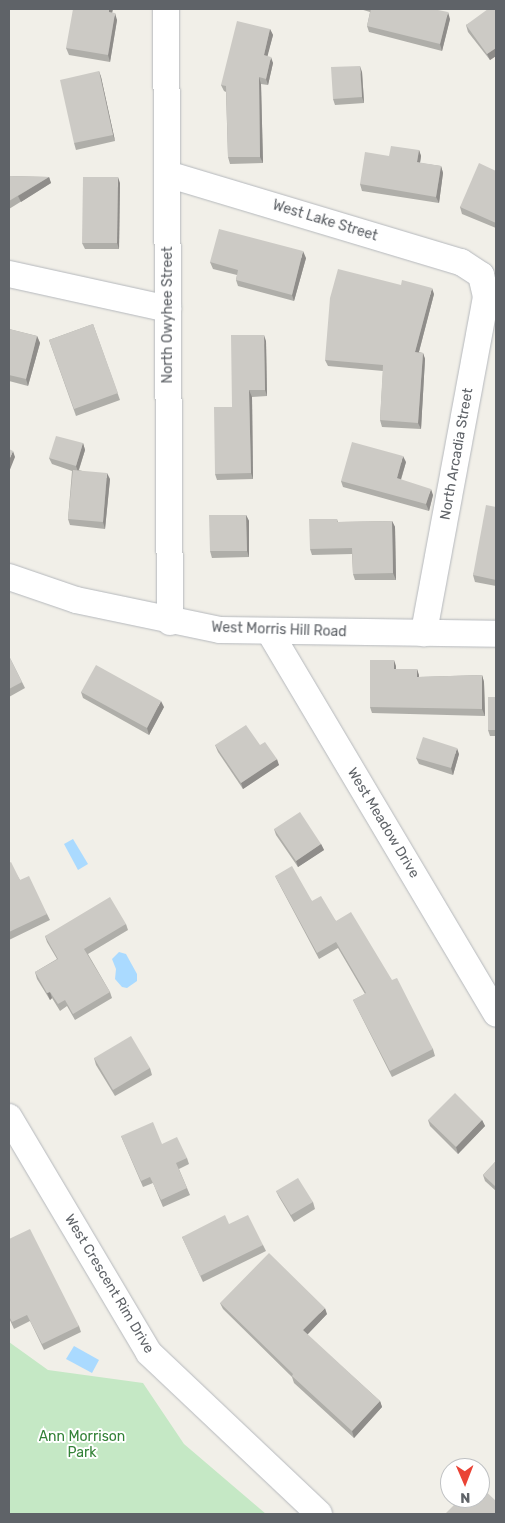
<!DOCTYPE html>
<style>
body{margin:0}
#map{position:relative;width:505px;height:1523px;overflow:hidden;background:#f1efe8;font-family:Rubik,sans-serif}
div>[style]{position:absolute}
.green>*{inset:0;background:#c5e8c5}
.water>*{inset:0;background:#aadaff}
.roads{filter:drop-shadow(0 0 1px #b5b8bc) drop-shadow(0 0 1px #b5b8bc)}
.street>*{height:26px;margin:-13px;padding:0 13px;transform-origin:13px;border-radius:13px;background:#fff}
.wall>*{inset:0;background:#afaea9}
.shaded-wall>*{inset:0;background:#8f8d8a}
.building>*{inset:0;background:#cccac5}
span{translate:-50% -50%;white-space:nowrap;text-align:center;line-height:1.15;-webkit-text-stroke:4px #fff;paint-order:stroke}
.street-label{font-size:14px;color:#5f6368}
.park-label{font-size:14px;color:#348238}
.frame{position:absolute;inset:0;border:10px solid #5f6368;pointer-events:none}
.north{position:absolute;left:440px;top:1458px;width:50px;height:50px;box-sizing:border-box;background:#fff;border:1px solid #bfc1c3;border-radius:50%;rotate:179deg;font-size:14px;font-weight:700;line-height:20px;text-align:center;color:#5f6368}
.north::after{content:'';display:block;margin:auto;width:18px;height:22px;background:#ea4335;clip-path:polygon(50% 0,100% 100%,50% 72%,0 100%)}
</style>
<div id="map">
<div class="green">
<div style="clip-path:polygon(9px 1342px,48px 1370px,143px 1383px,184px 1444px,266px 1514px,9px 1514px)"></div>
</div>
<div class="water">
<div style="clip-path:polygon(73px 839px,88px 864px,78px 870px,64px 844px)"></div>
<div style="clip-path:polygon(119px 952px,126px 954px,137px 974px,137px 981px,127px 988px,122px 987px,115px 979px,116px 969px,112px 959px)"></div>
<div style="clip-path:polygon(74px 1346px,99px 1360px,92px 1373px,66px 1359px)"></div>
</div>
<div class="roads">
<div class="street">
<div style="left:166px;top:9px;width:613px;rotate:89.63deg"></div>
<div style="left:167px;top:174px;width:307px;rotate:16.7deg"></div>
<div style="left:461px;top:262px;width:24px;rotate:33deg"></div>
<div style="left:481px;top:275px;width:23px;rotate:77deg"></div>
<div style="left:486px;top:297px;width:342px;rotate:100.5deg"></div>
<div style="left:9px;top:274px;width:163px;rotate:12.4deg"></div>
<div style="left:9px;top:577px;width:71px;rotate:18.9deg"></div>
<div style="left:76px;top:600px;width:147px;rotate:11.8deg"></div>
<div style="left:220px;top:630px;width:276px;rotate:0.8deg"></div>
<div style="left:269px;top:631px;width:445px;rotate:59.3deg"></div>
<div style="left:9px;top:1117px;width:274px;rotate:59.3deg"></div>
<div style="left:149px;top:1353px;width:234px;rotate:43.4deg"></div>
</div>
</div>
<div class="wall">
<div style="clip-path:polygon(360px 9px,433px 9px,450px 19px,442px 51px,369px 32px,367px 26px,370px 12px)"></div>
<div style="clip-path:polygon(496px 9px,496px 56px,490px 60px,468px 32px,466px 25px)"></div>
<div style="clip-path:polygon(112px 13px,117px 20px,110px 62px,69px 55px,66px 48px)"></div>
<div style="clip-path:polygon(270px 29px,273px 35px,267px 56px,273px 63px,268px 85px,261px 84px,263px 163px,230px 164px,228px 157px,226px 92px,224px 91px,221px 85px)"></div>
<div style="clip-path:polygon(99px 71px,101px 77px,115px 141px,76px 150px,74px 143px)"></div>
<div style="clip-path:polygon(362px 72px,364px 103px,335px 105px,333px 99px)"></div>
<div style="clip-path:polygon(419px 150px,421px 156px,420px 163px,441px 166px,443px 173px,439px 203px,362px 191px,360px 184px,389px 156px)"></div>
<div style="clip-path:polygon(496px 171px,496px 228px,462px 214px,460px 207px)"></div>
<div style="clip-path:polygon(9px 176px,49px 177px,51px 183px,9px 209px)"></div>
<div style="clip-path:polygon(120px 183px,119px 249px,85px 249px,82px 243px)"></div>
<div style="clip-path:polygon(306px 258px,294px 301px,238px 286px,236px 280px,237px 275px,213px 269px,210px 262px)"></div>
<div style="clip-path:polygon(434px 294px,419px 352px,423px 353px,425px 359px,421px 429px,382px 427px,380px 420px,383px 371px,328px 366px,325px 360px)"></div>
<div style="clip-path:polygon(93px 324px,120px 400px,76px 416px,49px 340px)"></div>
<div style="clip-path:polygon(9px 329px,37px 336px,40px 343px,28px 386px,9px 381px)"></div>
<div style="clip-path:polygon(266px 341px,267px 396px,252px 397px,253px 479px,217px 480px,215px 474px,232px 407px)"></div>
<div style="clip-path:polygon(83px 443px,85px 450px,79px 470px,110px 479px,105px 529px,70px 525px,68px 519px,72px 471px,52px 464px,49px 458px)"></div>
<div style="clip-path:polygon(406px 462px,401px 480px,433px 495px,429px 511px,343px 487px,341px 481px)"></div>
<div style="clip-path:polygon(496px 507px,496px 586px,475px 582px,473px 575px)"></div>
<div style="clip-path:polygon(246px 515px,249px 521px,249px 557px,212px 558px,210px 551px)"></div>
<div style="clip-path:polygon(337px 519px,338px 522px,392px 521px,395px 527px,396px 580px,355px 580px,353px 574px,352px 554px,312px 555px,310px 549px)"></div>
<div style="clip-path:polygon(9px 656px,25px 688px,9px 697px)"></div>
<div style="clip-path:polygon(396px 666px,396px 669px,417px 669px,419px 677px,482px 675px,484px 682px,485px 716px,372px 713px,370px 707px)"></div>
<div style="clip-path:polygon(81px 692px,164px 707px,149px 735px,83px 698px)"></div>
<div style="clip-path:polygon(496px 697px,496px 736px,490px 736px,488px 730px)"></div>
<div style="clip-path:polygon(215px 745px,260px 745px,279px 765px,243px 789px,218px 752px)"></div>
<div style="clip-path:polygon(459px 754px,453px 775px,419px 764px,416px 758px)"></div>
<div style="clip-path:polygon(274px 829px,321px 844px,324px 850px,298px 867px,276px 835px)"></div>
<div style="clip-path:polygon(9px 863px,20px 880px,47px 914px,50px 920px,9px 940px)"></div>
<div style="clip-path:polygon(275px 876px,312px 901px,336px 921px,433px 1049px,435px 1056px,392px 1077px,356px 1006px,353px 1000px,365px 994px,338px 948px,319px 959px,278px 882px)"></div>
<div style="clip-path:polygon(126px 924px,128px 930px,88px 954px,110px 992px,112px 998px,75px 1020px,67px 1006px,60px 1011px,52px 998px,50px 1000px,37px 979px,35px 972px,57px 959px,47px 942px,45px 936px)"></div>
<div style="clip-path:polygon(94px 1058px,150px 1068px,152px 1075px,115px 1096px,96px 1065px)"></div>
<div style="clip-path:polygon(428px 1120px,482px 1120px,485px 1126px,458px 1154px,430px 1126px)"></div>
<div style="clip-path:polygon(121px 1136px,187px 1158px,189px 1164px,179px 1169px,190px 1195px,163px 1207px,153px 1183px,143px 1187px)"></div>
<div style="clip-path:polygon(496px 1161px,496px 1191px,485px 1181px,483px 1175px)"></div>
<div style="clip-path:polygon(276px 1191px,313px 1202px,315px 1209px,294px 1222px,279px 1197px)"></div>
<div style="clip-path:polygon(229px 1224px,263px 1245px,266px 1251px,203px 1282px,182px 1237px)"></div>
<div style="clip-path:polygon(9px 1239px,79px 1326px,81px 1332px,44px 1350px,30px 1321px,14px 1329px,9px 1318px)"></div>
<div style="clip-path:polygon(220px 1303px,327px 1314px,307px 1335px,380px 1401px,382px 1407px,354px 1438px,294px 1383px,292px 1377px,223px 1309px)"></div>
</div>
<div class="shaded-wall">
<div style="clip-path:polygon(109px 9px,113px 9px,111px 19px,109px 12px)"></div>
<div style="clip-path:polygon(448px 12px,450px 19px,442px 51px,440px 44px)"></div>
<div style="clip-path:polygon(115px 13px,117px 20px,110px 62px,108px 55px)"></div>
<div style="clip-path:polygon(270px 29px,273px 35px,266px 62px,264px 55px)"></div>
<div style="clip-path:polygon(496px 48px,496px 56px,490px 60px,487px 54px)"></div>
<div style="clip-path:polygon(271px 57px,273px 63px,268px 85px,266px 79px)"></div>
<div style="clip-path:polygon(360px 66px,362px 72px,364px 103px,362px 97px)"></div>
<div style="clip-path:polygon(99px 71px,101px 77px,115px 141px,113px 135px)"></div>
<div style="clip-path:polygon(259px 77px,261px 84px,263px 163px,260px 157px)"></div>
<div style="clip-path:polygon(419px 150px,421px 156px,419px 169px,417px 162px)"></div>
<div style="clip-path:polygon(441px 166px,443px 173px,439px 203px,436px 197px)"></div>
<div style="clip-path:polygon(49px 177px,51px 183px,21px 202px,18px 196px)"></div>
<div style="clip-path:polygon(118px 177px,120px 183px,119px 249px,117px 243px)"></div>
<div style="clip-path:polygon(303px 251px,306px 258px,294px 301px,292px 295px)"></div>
<div style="clip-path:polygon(432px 288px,434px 294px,417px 359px,415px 352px)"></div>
<div style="clip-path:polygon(264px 335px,266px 341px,267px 396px,265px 390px)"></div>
<div style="clip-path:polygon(37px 336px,40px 343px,28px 386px,26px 379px)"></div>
<div style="clip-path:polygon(423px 353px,425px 359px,421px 429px,418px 423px)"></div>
<div style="clip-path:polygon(249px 390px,252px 397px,253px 479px,251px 473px)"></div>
<div style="clip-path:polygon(83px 443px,85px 450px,78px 472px,76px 466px)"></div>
<div style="clip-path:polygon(13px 451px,15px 457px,9px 472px,9px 460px)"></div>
<div style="clip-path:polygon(403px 456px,406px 462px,399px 485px,397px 478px)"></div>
<div style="clip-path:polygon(107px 473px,110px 479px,105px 529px,103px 522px)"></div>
<div style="clip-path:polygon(431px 489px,433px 495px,429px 511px,426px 504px)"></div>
<div style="clip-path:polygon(246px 515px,249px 521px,249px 557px,247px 551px)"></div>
<div style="clip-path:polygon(392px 521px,395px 527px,396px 580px,393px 573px)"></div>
<div style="clip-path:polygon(394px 660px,396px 666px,396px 675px,394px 669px)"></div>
<div style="clip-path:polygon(417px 669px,419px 675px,419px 683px,417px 677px)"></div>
<div style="clip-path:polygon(482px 675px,484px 682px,485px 716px,482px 709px)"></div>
<div style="clip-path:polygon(161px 701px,164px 707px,149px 735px,147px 728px)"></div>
<div style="clip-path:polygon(457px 748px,459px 754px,453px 775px,451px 768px)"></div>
<div style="clip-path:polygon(277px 759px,279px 765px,243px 789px,241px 783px)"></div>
<div style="clip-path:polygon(321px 844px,324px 850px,298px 867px,296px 861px)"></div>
<div style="clip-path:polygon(50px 992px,52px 998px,50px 1000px,47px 993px)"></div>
<div style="clip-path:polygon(482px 1120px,485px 1126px,458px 1154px,456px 1147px)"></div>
<div style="clip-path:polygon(325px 1308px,327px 1314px,305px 1337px,303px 1330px)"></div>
<div style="clip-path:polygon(380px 1401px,382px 1407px,354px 1438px,352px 1431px)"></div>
</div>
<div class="building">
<div style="clip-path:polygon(73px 9px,109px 9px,109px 12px,115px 13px,108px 55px,66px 48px)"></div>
<div style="clip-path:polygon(371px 9px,433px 9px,448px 12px,440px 44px,367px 26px)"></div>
<div style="clip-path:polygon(488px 9px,496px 9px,496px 48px,487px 54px,466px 25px)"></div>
<div style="clip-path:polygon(237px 21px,270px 29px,264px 55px,271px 57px,266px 79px,259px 77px,260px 157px,228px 157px,226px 86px,221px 85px)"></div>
<div style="clip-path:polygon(360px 66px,362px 97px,333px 99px,331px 67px)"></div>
<div style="clip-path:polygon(99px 71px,113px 135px,74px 143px,60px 80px)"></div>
<div style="clip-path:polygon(391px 146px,419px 150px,417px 162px,441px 166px,436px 197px,360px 184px,365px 152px,389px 156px)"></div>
<div style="clip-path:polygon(479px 163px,496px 171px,496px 223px,460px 207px)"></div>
<div style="clip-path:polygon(9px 176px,49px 177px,9px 201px)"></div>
<div style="clip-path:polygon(83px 177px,118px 177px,117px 243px,82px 243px)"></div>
<div style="clip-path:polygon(219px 229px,303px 251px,292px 295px,236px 280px,238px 270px,210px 262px)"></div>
<div style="clip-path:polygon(338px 269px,401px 285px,402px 280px,432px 288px,415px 352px,423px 353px,418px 423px,380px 420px,383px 365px,325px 360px,330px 298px)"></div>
<div style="clip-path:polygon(93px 324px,118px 393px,74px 409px,49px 340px)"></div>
<div style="clip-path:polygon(9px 329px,37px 336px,26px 379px,9px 375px)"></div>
<div style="clip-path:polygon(231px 335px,264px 335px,265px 390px,249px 390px,251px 473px,215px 474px,214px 407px,232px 407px)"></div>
<div style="clip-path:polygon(56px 436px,83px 443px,76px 466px,49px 458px)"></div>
<div style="clip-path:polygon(352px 442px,403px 456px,397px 478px,431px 489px,426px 504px,341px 481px)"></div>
<div style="clip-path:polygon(9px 449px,13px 451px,9px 460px)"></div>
<div style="clip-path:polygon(73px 470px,107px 473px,103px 522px,68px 519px)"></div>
<div style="clip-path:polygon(486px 505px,496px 507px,496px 580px,473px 575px)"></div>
<div style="clip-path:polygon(209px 515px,246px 515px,247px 551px,210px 551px)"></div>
<div style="clip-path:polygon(309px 519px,337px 519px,337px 522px,392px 521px,393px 573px,353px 574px,352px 548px,310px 549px)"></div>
<div style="clip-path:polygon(9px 656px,22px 682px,9px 689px)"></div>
<div style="clip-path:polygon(370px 660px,394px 660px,394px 669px,417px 669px,417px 677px,482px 675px,482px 709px,370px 707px)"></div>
<div style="clip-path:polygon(96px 665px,161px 701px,147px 728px,81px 692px)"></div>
<div style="clip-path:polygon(488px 697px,496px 697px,496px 730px,488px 730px)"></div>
<div style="clip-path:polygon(246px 725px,260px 745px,265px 742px,277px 759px,241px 783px,215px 745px)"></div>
<div style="clip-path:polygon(423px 737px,457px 748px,451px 768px,416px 758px)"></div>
<div style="clip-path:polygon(300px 812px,321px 844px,296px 861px,274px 829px)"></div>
<div style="clip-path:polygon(11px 862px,20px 880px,29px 876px,47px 914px,9px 932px,9px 863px)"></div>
<div style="clip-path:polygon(292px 866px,312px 901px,321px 896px,336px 921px,351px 912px,392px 980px,397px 978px,433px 1049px,390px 1071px,353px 1000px,366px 993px,336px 942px,317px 953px,275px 876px)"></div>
<div style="clip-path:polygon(110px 897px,126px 924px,84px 949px,110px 992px,73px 1014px,65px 1000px,58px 1004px,50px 992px,47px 993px,35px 972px,58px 959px,45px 936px)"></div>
<div style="clip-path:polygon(131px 1036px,150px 1068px,113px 1090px,94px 1058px)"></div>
<div style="clip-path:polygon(455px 1093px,482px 1120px,456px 1147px,428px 1120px)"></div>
<div style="clip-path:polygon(153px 1122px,162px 1144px,177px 1137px,187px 1158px,176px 1163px,187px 1188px,161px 1200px,150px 1177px,141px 1181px,121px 1136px)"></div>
<div style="clip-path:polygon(496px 1161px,496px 1187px,483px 1175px)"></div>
<div style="clip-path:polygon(298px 1178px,313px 1202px,291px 1215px,276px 1191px)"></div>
<div style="clip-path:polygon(225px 1215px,229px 1224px,248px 1215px,263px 1245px,200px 1276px,182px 1237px)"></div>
<div style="clip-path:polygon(30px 1229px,79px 1326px,42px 1344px,27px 1315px,12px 1322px,9px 1316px,9px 1239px)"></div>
<div style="clip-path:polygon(269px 1253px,325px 1308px,303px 1330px,380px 1401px,352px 1431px,292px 1376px,293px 1374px,220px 1303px)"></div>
<div style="clip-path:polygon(480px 1486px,496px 1501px,496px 1514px,445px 1514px,461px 1498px,480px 1498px)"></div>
</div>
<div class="street-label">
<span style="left:325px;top:221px;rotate:17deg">West Lake Street</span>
<span style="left:168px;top:315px;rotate:-90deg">North Owyhee Street</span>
<span style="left:457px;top:454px;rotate:-80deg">North Arcadia Street</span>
<span style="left:279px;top:630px;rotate:2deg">West Morris Hill Road</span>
<span style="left:383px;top:823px;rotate:59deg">West Meadow Drive</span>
<span style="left:109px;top:1284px;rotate:59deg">West Crescent Rim Drive</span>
</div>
<div class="park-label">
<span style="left:82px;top:1445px">Ann Morrison<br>Park</span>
</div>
<div class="frame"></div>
<div class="north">N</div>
</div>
